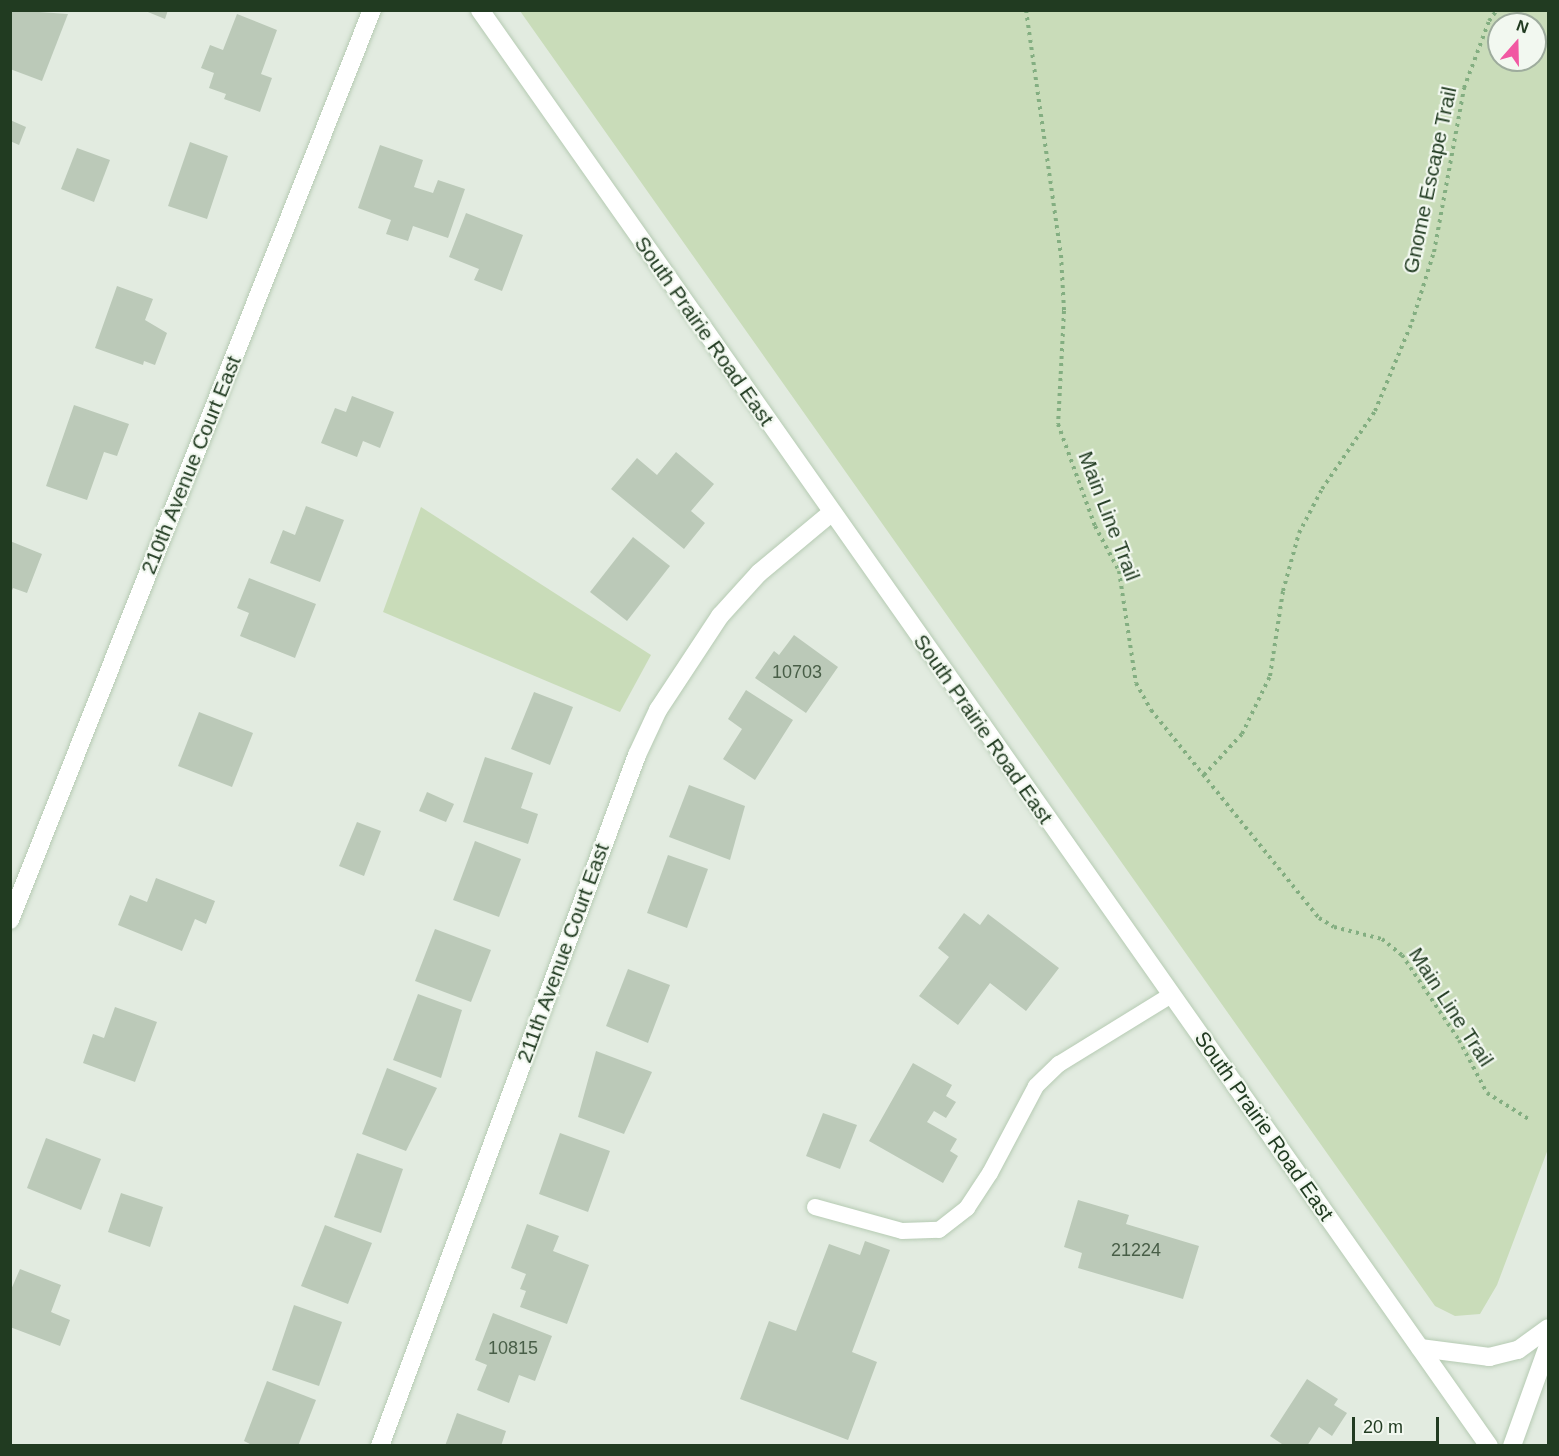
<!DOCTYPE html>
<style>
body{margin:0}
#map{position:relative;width:1559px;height:1456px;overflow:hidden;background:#e2ebe0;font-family:Arial,sans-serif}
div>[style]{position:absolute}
.green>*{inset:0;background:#c9dcb9}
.building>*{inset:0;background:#bbc9b8}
.path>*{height:4px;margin-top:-2px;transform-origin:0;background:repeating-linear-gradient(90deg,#83ae81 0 3px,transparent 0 7.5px)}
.roads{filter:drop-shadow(0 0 2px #b6cbb3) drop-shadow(0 0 2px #b6cbb3)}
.lane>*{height:16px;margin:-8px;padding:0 8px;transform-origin:8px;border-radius:8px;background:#fff}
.street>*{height:18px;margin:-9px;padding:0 9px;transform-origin:9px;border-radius:9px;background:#fff}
.secondary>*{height:18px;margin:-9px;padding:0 9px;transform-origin:9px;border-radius:9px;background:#fff}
span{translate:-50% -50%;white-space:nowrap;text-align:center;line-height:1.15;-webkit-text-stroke:4.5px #f2f8f0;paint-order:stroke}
.number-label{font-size:18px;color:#485e47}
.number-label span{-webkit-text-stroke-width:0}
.street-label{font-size:21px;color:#213b21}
.frame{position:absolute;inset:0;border:12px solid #213b21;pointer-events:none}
.north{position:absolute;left:1487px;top:12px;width:60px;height:60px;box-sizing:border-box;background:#f2f8f0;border:2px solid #9eac9d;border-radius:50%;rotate:20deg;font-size:16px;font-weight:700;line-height:24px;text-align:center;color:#213b21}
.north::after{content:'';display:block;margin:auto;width:21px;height:27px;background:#f158a2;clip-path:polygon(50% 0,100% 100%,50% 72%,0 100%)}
.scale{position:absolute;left:1352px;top:1417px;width:87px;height:27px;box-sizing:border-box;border:3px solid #213b21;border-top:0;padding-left:8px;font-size:18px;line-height:21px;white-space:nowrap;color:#213b21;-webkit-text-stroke:4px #f2f8f0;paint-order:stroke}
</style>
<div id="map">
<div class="green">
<div style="clip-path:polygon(evenodd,520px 11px,1548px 11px,1548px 1149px,1497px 1285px,1480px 1314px,1455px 1316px,1435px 1306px,520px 11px,1499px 24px,1535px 24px,1535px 60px,1499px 60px,1499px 24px)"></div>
<div style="clip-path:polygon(421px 507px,651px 655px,620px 712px,383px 612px)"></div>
</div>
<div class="building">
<div style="clip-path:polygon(10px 10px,68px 14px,42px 81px,10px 69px)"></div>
<div style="clip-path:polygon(143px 10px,168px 10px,165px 19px)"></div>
<div style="clip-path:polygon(237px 14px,277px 30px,261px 74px,272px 78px,260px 112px,224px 99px,226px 94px,209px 88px,214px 73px,201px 68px,210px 45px,223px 50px)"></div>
<div style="clip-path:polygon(10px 120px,26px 127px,19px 145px,10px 141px)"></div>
<div style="clip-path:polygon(190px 142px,228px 156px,207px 219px,168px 206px)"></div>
<div style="clip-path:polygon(380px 145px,423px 160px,414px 187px,433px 193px,438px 180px,465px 189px,448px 238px,413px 226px,408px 241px,386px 234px,391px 220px,358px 208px)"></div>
<div style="clip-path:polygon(77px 148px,110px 160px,94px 202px,61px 189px)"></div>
<div style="clip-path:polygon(466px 213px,523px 235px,502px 291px,474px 280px,479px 269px,449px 257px)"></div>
<div style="clip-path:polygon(117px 286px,153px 299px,145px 320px,167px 333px,155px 365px,144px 361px,143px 365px,95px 348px)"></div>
<div style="clip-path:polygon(352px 396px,394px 412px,380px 448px,363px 441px,357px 457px,321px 443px,335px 408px,346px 412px)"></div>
<div style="clip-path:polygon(74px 405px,129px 424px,117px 456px,104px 452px,87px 500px,46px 486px)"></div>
<div style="clip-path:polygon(676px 452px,714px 484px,691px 511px,705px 523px,684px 549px,611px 489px,637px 458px,657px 475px)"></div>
<div style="clip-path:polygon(306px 506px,344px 520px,320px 582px,270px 563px,283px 530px,295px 535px)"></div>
<div style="clip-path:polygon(633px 537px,670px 566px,627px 621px,590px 592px)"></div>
<div style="clip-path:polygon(10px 541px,42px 554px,27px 593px,13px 588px,10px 595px)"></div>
<div style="clip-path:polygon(249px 578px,316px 604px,295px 658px,240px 636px,249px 613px,237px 608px)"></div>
<div style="clip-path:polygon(794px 635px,838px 667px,806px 713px,755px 678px,774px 651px,779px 655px)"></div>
<div style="clip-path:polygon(746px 690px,793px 720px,755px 780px,723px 759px,742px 729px,728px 719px)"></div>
<div style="clip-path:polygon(534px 692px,573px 707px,550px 765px,511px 749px)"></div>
<div style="clip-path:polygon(199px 712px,253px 733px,232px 787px,178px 766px)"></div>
<div style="clip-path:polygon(485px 757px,533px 773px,521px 808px,538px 814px,528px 844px,463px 822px)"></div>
<div style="clip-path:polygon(689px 785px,745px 806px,730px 860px,669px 837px)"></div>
<div style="clip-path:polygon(427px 792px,454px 804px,446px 822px,419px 811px)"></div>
<div style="clip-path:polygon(357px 822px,381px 831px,364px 876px,339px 866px)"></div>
<div style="clip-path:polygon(475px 841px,521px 859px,499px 917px,453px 900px)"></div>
<div style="clip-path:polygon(668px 855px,708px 869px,687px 928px,647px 913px)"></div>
<div style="clip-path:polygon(156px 878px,215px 901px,206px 924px,195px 919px,182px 951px,118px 925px,130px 895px,147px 902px)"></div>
<div style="clip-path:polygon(964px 913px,980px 925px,988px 914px,1059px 968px,1026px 1011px,990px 983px,958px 1025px,919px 996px,949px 957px,938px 948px)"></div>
<div style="clip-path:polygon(435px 929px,491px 950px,471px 1002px,415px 981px)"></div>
<div style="clip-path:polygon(628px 969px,670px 985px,648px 1043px,606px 1026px)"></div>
<div style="clip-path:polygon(418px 994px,462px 1010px,441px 1078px,393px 1060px)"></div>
<div style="clip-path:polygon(115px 1007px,157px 1022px,135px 1082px,83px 1063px,93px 1034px,104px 1038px)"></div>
<div style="clip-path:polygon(596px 1051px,652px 1072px,624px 1134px,578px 1117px)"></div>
<div style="clip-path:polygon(913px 1063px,952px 1085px,946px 1096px,956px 1102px,946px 1118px,934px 1111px,927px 1122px,957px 1139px,950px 1151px,958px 1156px,943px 1183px,869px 1141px)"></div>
<div style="clip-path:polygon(387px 1068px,437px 1088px,406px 1151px,362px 1134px)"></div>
<div style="clip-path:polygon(823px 1113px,857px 1125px,840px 1169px,806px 1156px)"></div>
<div style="clip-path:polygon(560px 1133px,610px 1151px,588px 1212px,539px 1194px)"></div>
<div style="clip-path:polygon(46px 1138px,101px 1159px,81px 1210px,27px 1188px)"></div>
<div style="clip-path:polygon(357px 1153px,403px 1169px,381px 1233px,334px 1217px)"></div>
<div style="clip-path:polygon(121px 1193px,163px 1207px,150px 1247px,108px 1232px)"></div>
<div style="clip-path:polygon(1078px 1200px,1129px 1215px,1126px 1224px,1199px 1246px,1183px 1299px,1078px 1268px,1082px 1253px,1064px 1247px)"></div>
<div style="clip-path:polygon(527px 1224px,559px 1236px,553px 1251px,589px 1265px,567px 1324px,520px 1307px,526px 1291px,520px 1289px,526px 1274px,511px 1268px)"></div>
<div style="clip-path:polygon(325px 1225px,372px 1243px,348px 1304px,301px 1286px)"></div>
<div style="clip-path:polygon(865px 1241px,890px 1250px,852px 1352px,877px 1362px,848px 1440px,740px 1399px,769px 1321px,796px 1331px,829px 1244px,860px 1255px)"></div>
<div style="clip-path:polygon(20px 1269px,61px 1285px,51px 1312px,70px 1320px,60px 1346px,10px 1327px,10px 1292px)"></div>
<div style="clip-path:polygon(294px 1305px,342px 1322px,319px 1386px,272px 1370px)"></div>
<div style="clip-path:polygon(493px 1313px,552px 1336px,535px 1381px,519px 1375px,509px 1403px,477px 1390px,487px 1365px,475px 1360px)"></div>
<div style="clip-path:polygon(1307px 1379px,1338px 1399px,1334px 1405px,1347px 1413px,1332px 1436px,1319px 1427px,1307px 1446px,1285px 1446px,1270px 1436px)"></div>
<div style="clip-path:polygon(267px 1381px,316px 1400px,298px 1446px,254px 1446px,244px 1441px)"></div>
<div style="clip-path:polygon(457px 1413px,506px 1431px,501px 1446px,445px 1446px)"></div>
</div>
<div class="path">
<div style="left:1026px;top:10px;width:247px;rotate:81.9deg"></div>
<div style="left:1061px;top:255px;width:56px;rotate:86.9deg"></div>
<div style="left:1064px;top:311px;width:113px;rotate:93deg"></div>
<div style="left:1058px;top:424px;width:109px;rotate:70.1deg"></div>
<div style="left:1095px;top:526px;width:51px;rotate:61.9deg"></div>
<div style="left:1119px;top:571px;width:113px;rotate:81.4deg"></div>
<div style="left:1136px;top:683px;width:31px;rotate:61deg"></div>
<div style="left:1151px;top:710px;width:267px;rotate:51.1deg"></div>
<div style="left:1319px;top:918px;width:17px;rotate:31deg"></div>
<div style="left:1334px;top:927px;width:49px;rotate:14deg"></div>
<div style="left:1382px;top:939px;width:26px;rotate:39deg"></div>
<div style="left:1402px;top:955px;width:102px;rotate:56.2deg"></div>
<div style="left:1459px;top:1040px;width:60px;rotate:62.2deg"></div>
<div style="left:1487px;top:1093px;width:51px;rotate:32.1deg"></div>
<div style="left:1204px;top:775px;width:56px;rotate:-47.2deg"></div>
<div style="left:1242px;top:734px;width:64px;rotate:-64.2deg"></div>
<div style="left:1270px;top:676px;width:86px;rotate:-81.3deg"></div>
<div style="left:1283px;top:591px;width:60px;rotate:-74.6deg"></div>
<div style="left:1299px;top:533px;width:50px;rotate:-62.4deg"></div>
<div style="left:1322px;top:489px;width:94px;rotate:-55.8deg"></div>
<div style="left:1375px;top:411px;width:96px;rotate:-67.4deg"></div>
<div style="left:1412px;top:322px;width:73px;rotate:-72.6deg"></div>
<div style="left:1434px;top:252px;width:167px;rotate:-79.6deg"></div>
<div style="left:1464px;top:88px;width:72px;rotate:-69.5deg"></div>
<div style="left:1489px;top:21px;width:14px;rotate:-54deg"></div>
</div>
<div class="roads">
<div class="lane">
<div style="left:815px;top:1207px;width:90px;rotate:15.4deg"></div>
<div style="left:902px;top:1231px;width:37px;rotate:-2deg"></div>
<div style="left:939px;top:1230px;width:36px;rotate:-38deg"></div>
<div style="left:967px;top:1208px;width:42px;rotate:-56.7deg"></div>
<div style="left:990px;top:1173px;width:98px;rotate:-62.1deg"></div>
<div style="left:1036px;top:1086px;width:32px;rotate:-44deg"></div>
<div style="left:1059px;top:1064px;width:132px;rotate:-31.6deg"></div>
</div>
<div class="street">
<div style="left:10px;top:920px;width:979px;rotate:-68.31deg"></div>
<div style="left:380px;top:1446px;width:737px;rotate:-69.6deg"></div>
<div style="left:637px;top:755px;width:50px;rotate:-65deg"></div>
<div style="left:658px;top:710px;width:113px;rotate:-56.6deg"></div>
<div style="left:720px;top:616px;width:58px;rotate:-47.8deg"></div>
<div style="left:759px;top:573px;width:94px;rotate:-39.8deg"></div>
</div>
<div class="secondary">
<div style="left:480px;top:10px;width:1755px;rotate:54.91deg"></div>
<div style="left:1420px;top:1348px;width:70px;rotate:7.4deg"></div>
<div style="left:1489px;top:1357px;width:30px;rotate:-14deg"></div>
<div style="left:1518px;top:1350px;width:37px;rotate:-36deg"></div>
<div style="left:1512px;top:1446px;width:106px;rotate:-70.2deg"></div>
</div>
</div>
<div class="number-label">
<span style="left:797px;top:672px">10703</span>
<span style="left:1136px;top:1250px">21224</span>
<span style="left:513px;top:1348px">10815</span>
</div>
<div class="street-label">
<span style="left:1430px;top:180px;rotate:-78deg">Gnome Escape Trail</span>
<span style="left:704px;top:331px;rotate:55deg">South Prairie Road East</span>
<span style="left:191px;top:465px;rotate:-68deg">210th Avenue Court East</span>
<span style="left:1109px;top:516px;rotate:69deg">Main Line Trail</span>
<span style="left:983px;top:729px;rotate:55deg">South Prairie Road East</span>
<span style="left:563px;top:953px;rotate:-70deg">211th Avenue Court East</span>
<span style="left:1451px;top:1007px;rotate:57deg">Main Line Trail</span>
<span style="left:1264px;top:1126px;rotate:55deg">South Prairie Road East</span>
</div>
<div class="frame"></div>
<div class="north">N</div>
<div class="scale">20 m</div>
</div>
